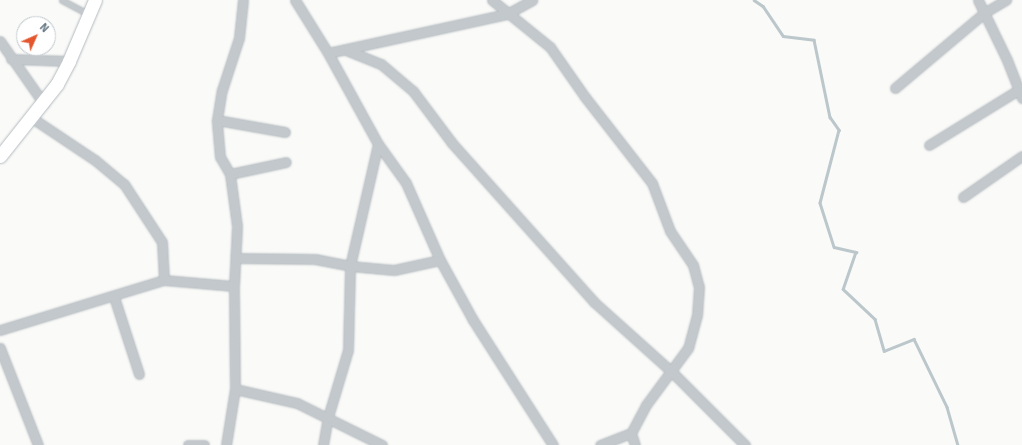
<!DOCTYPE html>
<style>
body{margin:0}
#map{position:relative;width:1022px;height:445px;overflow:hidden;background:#fafaf8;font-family:Signika,sans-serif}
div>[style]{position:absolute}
.stream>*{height:2.5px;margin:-1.25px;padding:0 1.25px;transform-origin:1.25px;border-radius:1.25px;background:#bbc7cb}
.roads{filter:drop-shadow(0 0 1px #b3babf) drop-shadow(0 0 1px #b3babf)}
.lane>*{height:4.5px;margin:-2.25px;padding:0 2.25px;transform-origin:2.25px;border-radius:2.25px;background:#c3c8cc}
.street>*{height:9px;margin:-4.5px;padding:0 4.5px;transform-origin:4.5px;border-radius:4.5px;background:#c3c8cc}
.secondary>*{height:13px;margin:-6.5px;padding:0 6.5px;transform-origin:6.5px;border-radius:6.5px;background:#fff}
span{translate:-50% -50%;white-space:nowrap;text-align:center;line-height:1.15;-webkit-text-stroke:4px #fff;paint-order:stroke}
.north{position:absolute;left:16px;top:16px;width:40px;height:40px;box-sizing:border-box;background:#fff;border:1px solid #c1c8cd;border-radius:50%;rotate:45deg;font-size:11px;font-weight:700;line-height:16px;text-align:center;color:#657683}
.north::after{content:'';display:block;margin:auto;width:14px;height:18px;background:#e4572e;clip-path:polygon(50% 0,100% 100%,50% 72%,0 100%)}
</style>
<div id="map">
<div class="stream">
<div style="left:754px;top:0;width:11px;rotate:34deg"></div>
<div style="left:763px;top:6px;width:36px;rotate:56deg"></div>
<div style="left:783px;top:36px;width:31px;rotate:7deg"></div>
<div style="left:814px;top:40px;width:79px;rotate:78.3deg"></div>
<div style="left:830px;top:117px;width:16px;rotate:55deg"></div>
<div style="left:839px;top:130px;width:75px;rotate:104.6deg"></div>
<div style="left:820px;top:203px;width:46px;rotate:72.3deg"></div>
<div style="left:834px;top:247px;width:23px;rotate:13deg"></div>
<div style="left:856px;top:252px;width:39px;rotate:109deg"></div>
<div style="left:843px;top:289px;width:44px;rotate:43.2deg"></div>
<div style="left:875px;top:319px;width:33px;rotate:74deg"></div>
<div style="left:884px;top:351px;width:32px;rotate:-22deg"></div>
<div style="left:914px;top:339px;width:76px;rotate:64.1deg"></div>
<div style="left:947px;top:407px;width:40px;rotate:74deg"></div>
</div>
<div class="roads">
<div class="lane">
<div style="left:62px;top:0;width:30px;rotate:28deg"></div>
</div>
<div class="street">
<div style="left:295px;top:0;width:62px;rotate:58.1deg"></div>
<div style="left:328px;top:53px;width:104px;rotate:61.2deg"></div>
<div style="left:378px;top:144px;width:48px;rotate:54.3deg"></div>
<div style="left:406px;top:183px;width:84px;rotate:66.2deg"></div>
<div style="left:440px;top:260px;width:68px;rotate:61.2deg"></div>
<div style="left:473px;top:320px;width:148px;rotate:57.4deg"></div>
<div style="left:492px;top:0;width:75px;rotate:39deg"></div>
<div style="left:550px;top:47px;width:61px;rotate:55deg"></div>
<div style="left:585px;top:97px;width:109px;rotate:52.1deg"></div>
<div style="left:652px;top:183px;width:51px;rotate:69.4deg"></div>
<div style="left:670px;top:231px;width:41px;rotate:55.9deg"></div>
<div style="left:693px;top:265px;width:23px;rotate:75deg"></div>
<div style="left:699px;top:287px;width:28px;rotate:94deg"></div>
<div style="left:697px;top:315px;width:34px;rotate:105deg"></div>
<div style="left:688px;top:348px;width:71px;rotate:126.4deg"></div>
<div style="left:646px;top:405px;width:32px;rotate:118deg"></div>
<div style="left:631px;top:433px;width:33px;rotate:159deg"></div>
<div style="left:978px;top:0;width:67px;rotate:64.2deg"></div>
<div style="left:1007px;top:60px;width:41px;rotate:68.5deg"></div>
<div style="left:0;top:41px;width:77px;rotate:55.1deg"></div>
<div style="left:346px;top:50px;width:38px;rotate:22deg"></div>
<div style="left:381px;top:64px;width:42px;rotate:40.2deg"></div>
<div style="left:413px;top:91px;width:65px;rotate:53.1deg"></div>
<div style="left:452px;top:143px;width:213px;rotate:48.2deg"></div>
<div style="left:594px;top:302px;width:103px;rotate:41.9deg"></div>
<div style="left:671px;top:371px;width:105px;rotate:45deg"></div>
<div style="left:328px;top:53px;width:183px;rotate:-12.3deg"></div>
<div style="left:507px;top:14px;width:29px;rotate:-29deg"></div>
<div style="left:11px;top:59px;width:58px;rotate:2deg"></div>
<div style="left:895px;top:88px;width:116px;rotate:-40.1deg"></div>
<div style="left:984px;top:13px;width:26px;rotate:-31deg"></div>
<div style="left:32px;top:118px;width:76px;rotate:33.7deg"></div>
<div style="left:95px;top:160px;width:38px;rotate:40deg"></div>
<div style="left:124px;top:184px;width:69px;rotate:56.8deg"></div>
<div style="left:162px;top:242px;width:38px;rotate:87deg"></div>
<div style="left:217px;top:120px;width:69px;rotate:10deg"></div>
<div style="left:929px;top:145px;width:105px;rotate:-31.7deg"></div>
<div style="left:230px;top:174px;width:57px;rotate:-12.1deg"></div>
<div style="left:963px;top:197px;width:72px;rotate:-34.8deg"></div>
<div style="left:237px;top:258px;width:78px;rotate:0.7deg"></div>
<div style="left:315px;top:259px;width:36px;rotate:11deg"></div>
<div style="left:350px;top:266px;width:44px;rotate:5.2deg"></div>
<div style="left:394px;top:270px;width:47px;rotate:-12.3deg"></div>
<div style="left:114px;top:297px;width:81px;rotate:72deg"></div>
<div style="left:0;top:330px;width:171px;rotate:-17deg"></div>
<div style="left:164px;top:280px;width:70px;rotate:4.9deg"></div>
<div style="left:0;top:348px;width:104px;rotate:68.6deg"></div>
<div style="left:235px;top:389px;width:64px;rotate:12.7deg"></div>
<div style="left:297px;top:403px;width:95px;rotate:26.3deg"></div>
<div style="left:631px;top:433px;width:13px;rotate:72deg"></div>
<div style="left:188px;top:445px;width:16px"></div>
<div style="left:226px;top:445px;width:57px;rotate:-80.9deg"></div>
<div style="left:235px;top:389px;width:103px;rotate:-90.6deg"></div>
<div style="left:234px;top:286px;width:60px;rotate:-87.1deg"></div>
<div style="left:237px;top:226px;width:52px;rotate:-97.7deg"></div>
<div style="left:230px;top:174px;width:20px;rotate:-120deg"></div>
<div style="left:220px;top:157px;width:37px;rotate:-95deg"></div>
<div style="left:217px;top:120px;width:30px;rotate:-81deg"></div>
<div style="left:222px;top:90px;width:55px;rotate:-71.9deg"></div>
<div style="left:239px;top:38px;width:38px;rotate:-84deg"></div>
<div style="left:323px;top:445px;width:28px;rotate:-80deg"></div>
<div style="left:328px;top:417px;width:70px;rotate:-73.4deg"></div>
<div style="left:348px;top:350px;width:84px;rotate:-88.6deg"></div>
<div style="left:350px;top:266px;width:125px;rotate:-77.1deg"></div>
</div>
<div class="secondary">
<div style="left:0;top:156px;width:92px;rotate:-51.6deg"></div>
<div style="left:57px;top:84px;width:26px;rotate:-62deg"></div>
<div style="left:69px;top:61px;width:66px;rotate:-66.9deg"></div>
</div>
</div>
<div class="north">N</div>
</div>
